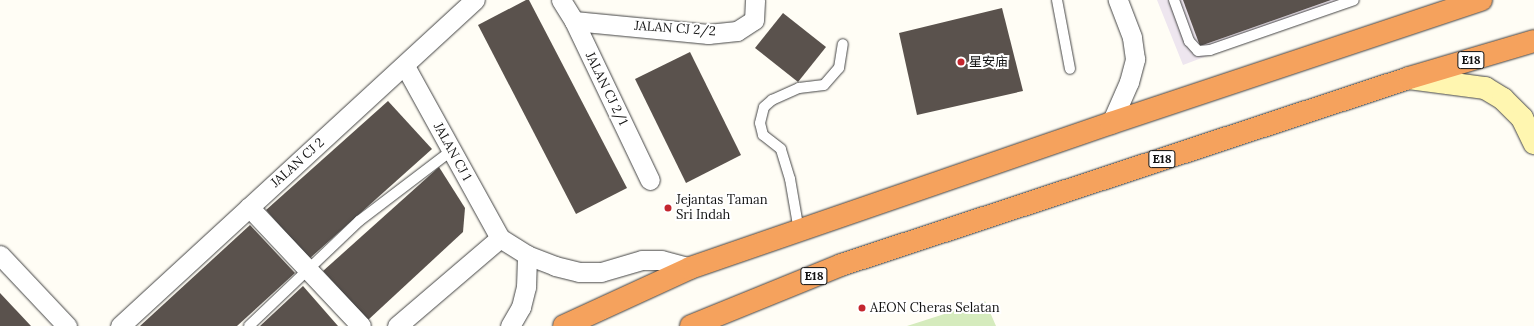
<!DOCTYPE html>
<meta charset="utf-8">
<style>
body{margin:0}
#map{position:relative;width:1534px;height:326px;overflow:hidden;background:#fffdf5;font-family:Lora,"Noto Sans SC",serif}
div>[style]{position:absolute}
.industrial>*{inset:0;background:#eee6ef}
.green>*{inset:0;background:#d5ebbd}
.building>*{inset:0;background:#5a524d}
.roads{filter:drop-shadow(0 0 1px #444) drop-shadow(0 0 1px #444)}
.lane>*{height:10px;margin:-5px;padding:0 5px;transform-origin:5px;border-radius:5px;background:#fff}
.street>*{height:19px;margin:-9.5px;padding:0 9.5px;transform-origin:9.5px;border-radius:9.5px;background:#fff}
.secondary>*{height:22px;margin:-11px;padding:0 11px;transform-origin:11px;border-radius:11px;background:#fff6b0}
.highway>*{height:22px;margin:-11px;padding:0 11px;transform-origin:11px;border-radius:11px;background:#f5a25d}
.dots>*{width:11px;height:11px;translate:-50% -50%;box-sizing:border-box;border:2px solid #fff;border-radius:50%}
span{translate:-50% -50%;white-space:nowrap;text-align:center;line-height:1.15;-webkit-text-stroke:4px #fff;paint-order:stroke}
.shield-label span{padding:1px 3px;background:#fff;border:1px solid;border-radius:3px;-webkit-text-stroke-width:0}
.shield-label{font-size:12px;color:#111;font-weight:700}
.street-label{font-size:13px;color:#111}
.poi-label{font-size:13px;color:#111}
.left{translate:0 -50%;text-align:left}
</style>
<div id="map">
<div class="industrial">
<div style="clip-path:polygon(1157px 0,1356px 0,1183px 65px)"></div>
</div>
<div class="green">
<div style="clip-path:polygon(985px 301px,996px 326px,907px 326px)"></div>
</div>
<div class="building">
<div style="clip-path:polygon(526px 0,529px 0,627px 188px,576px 214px,478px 25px)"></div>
<div style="clip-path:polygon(1183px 0,1331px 0,1200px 46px)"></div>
<div style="clip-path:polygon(1002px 8px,1023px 91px,917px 115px,899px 33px)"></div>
<div style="clip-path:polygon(783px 13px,826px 47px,798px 82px,755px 48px)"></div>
<div style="clip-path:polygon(690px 52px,741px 155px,686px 183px,635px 79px)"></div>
<div style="clip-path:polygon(388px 101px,432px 149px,309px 259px,266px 210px)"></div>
<div style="clip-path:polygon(439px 167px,465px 208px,463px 232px,368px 320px,323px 271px)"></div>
<div style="clip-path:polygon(250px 225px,295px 273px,237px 326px,140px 326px)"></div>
<div style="clip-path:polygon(303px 286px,338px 326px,260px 326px)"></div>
<div style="clip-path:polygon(0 293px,31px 326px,0 326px)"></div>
</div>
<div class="roads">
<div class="lane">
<div style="left:1057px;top:0;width:70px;rotate:79.3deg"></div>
<div style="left:1174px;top:0;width:44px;rotate:69.9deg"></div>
<div style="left:1189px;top:41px;width:13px;rotate:48deg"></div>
<div style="left:1198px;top:51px;width:12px;rotate:-5deg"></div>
<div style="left:1210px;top:50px;width:152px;rotate:-19.1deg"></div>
<div style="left:799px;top:231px;width:53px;rotate:-99.8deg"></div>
<div style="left:790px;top:179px;width:31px;rotate:-107deg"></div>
<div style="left:781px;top:149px;width:23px;rotate:-142deg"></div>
<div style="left:763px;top:135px;width:12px;rotate:-104deg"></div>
<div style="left:760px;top:123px;width:16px;rotate:-76deg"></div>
<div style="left:764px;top:107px;width:11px;rotate:-41deg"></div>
<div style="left:772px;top:100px;width:30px;rotate:-24deg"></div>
<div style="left:799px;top:88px;width:25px;rotate:-7deg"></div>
<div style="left:824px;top:85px;width:23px;rotate:-49deg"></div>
<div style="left:839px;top:68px;width:24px;rotate:-81deg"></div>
<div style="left:249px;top:326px;width:152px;rotate:-43.7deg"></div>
<div style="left:359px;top:221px;width:116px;rotate:-37.3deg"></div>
</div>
<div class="street">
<div style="left:561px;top:0;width:25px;rotate:58deg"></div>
<div style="left:574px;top:21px;width:176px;rotate:64.5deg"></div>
<div style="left:574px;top:21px;width:135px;rotate:5.5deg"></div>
<div style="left:708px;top:34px;width:29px;rotate:-6deg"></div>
<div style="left:737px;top:31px;width:20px;rotate:-33deg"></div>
<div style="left:754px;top:20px;width:20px;rotate:-87deg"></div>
<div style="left:405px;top:66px;width:196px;rotate:61.1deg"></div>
<div style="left:500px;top:238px;width:32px;rotate:32deg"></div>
<div style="left:527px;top:255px;width:30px;rotate:21deg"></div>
<div style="left:555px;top:266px;width:25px;rotate:14deg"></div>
<div style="left:579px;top:272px;width:22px"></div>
<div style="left:601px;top:272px;width:43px;rotate:-16.3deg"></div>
<div style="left:642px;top:260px;width:19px"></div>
<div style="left:661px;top:260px;width:30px;rotate:15deg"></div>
<div style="left:1111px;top:123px;width:45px;rotate:-66.3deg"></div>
<div style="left:1129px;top:82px;width:24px;rotate:-75deg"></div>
<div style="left:1135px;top:59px;width:22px;rotate:-98deg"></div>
<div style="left:1132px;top:37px;width:40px;rotate:-111deg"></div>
<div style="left:249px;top:207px;width:163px;rotate:46.7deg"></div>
<div style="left:0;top:255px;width:98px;rotate:46.7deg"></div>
<div style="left:120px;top:326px;width:482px;rotate:-42.6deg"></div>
<div style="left:397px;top:326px;width:135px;rotate:-40.5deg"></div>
<div style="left:510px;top:326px;width:22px;rotate:-60deg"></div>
<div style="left:521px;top:307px;width:21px;rotate:-76deg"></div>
<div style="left:526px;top:287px;width:32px;rotate:-88deg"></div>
</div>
<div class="secondary">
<div style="left:1409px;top:78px;width:77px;rotate:7.5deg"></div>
<div style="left:1485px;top:88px;width:21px;rotate:31deg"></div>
<div style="left:1503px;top:99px;width:27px;rotate:45deg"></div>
<div style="left:1522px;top:118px;width:28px;rotate:64deg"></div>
</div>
<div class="highway">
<div style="left:564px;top:326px;width:139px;rotate:-24.7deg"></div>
<div style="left:690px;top:268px;width:445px;rotate:-19deg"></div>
<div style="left:1111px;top:123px;width:390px;rotate:-18.4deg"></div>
<div style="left:691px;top:326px;width:162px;rotate:-22.1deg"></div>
<div style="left:841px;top:265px;width:598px;rotate:-18.22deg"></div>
<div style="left:1409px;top:78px;width:130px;rotate:-16.5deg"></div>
</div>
</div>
<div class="dots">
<div style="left:961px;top:62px;background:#c4262e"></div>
<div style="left:668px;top:208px;background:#c4262e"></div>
<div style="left:862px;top:308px;background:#c4262e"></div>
</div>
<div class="shield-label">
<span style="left:1471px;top:60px">E18</span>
<span style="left:1162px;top:159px">E18</span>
<span style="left:814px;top:276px">E18</span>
</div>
<div class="street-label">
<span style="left:675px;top:29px;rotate:4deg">JALAN CJ 2/2</span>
<span style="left:606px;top:89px;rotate:64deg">JALAN CJ 2/1</span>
<span style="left:452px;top:152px;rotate:61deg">JALAN CJ 1</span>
<span style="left:298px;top:163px;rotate:-42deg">JALAN CJ 2</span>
</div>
<div class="poi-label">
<span class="left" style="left:969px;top:62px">星安庙</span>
<span class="left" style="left:676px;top:208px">Jejantas Taman<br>Sri Indah</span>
<span class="left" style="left:870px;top:308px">AEON Cheras Selatan</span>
</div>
</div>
